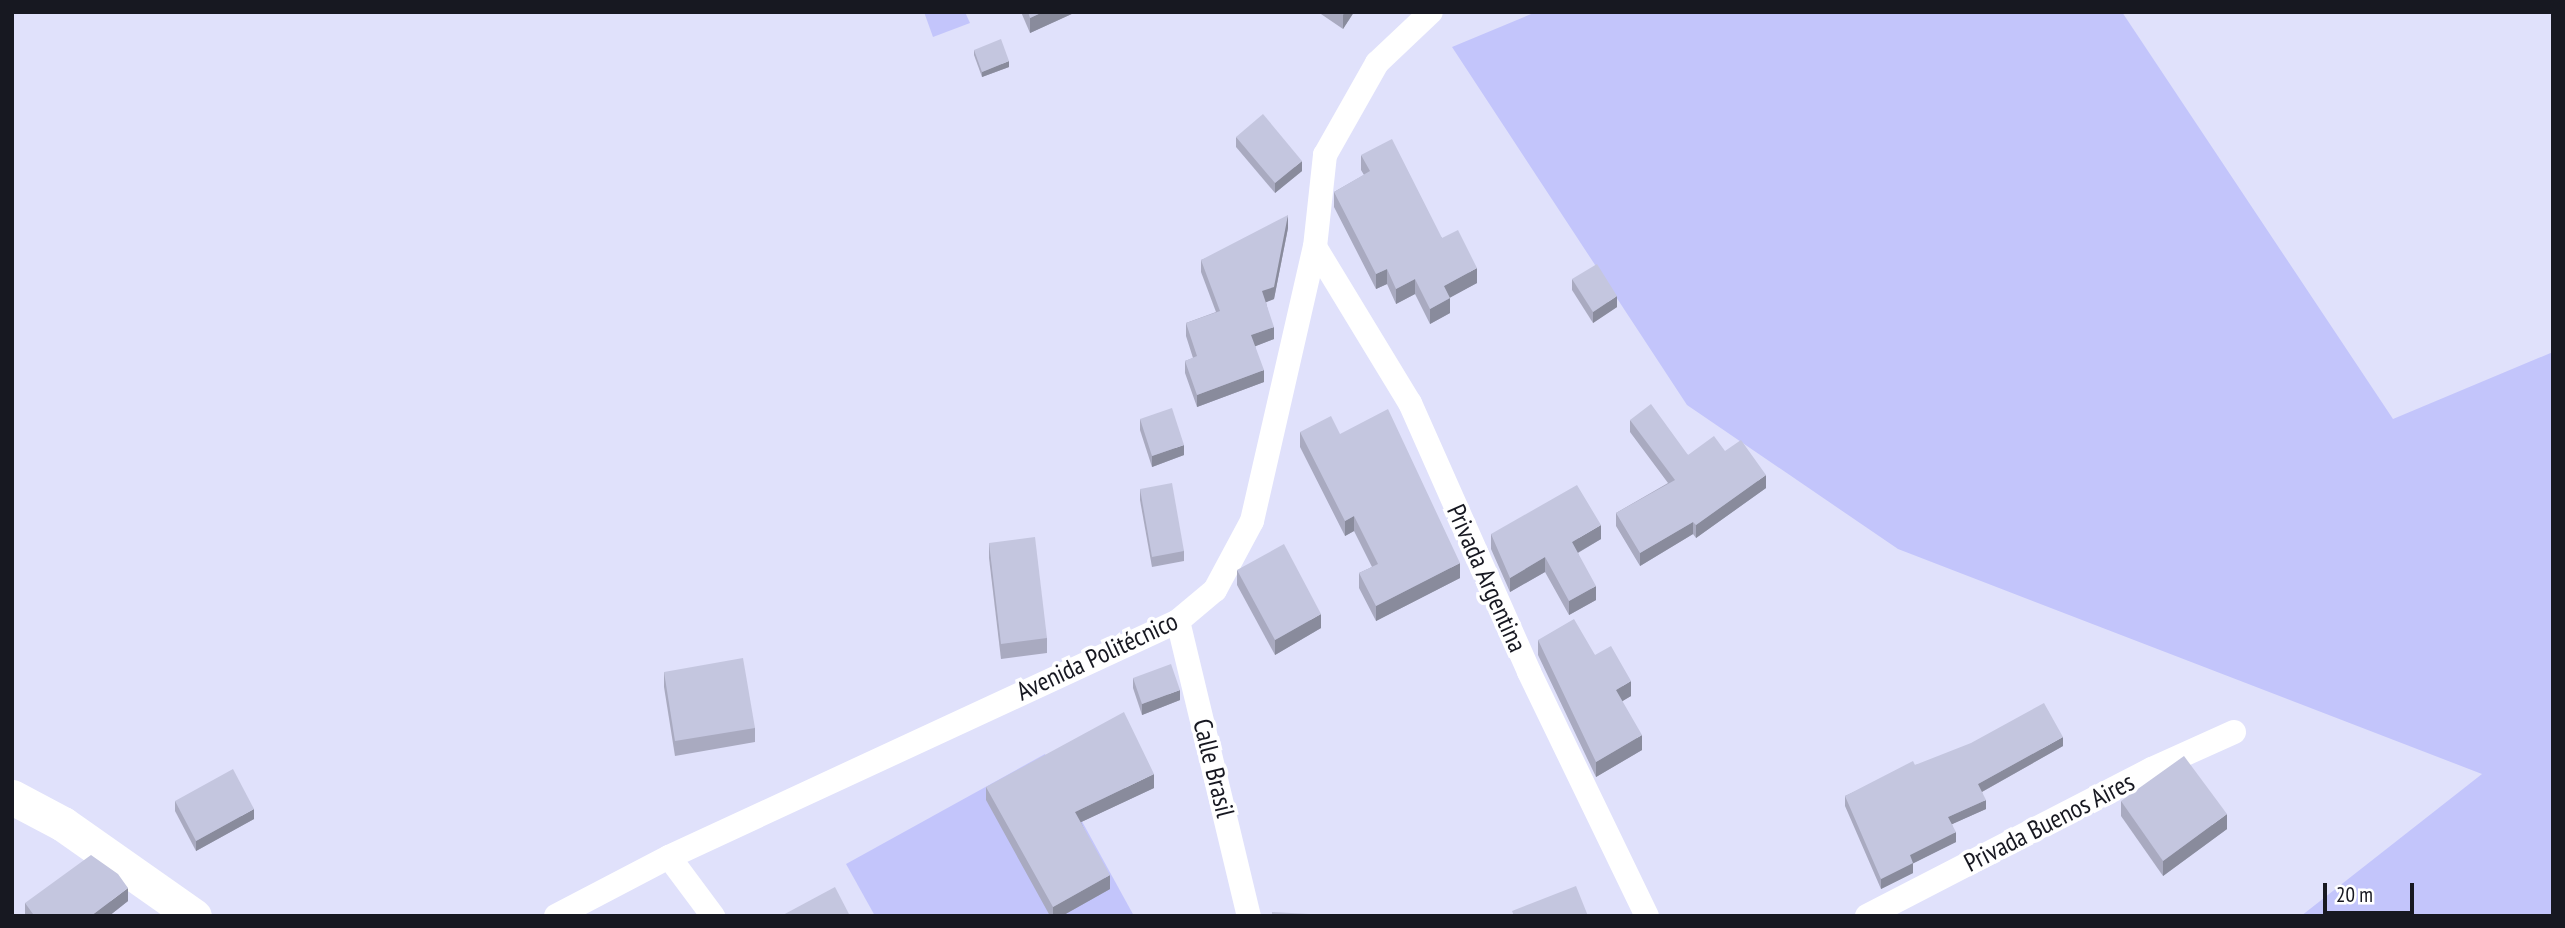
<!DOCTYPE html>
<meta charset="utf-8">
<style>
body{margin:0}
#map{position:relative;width:2565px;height:928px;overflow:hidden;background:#e0e1fb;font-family:"PT Sans Narrow",sans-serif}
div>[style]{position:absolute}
.green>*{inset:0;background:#c3c5fb}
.street>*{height:24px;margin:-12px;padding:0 12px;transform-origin:12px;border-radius:12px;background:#fff}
.secondary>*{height:35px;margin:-17.5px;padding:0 17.5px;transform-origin:17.5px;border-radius:17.5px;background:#fff}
.wall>*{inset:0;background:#a9aac0}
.shaded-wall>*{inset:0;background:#898b9c}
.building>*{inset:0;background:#c4c6df}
span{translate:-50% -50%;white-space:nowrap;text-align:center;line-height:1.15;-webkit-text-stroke:7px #fff;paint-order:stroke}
.street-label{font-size:26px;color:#171821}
.frame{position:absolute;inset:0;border:14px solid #171821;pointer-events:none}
.scale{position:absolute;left:2323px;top:883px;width:91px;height:32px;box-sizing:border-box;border:4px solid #171821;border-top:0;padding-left:9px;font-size:21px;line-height:24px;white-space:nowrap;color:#171821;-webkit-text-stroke:5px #fff;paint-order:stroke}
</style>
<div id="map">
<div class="green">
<div style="clip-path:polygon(924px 12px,965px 12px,970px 23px,933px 37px)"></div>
<div style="clip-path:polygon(1536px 12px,2122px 12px,2393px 419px,2553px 352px,2553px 916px,2301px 916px,2482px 774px,1898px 549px,1687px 405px,1452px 47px)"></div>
<div style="clip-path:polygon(1045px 754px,1134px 916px,875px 916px,846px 864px)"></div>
</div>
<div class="street">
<div style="left:1315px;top:247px;width:183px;rotate:58.7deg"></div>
<div style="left:1410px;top:403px;width:294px;rotate:66.1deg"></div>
<div style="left:1529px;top:672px;width:271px;rotate:64.2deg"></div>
<div style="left:1178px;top:621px;width:303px;rotate:76.5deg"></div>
<div style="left:669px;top:857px;width:74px;rotate:53.3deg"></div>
<div style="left:556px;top:916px;width:127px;rotate:-27.6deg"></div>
<div style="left:669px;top:857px;width:561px;rotate:-24.87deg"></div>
<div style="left:1178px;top:621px;width:48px;rotate:-40deg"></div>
<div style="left:1215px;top:590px;width:78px;rotate:-61.8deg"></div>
<div style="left:1252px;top:521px;width:281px;rotate:-77.1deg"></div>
<div style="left:1315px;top:247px;width:93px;rotate:-83.8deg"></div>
<div style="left:1325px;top:155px;width:106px;rotate:-60.5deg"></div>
<div style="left:1377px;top:63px;width:74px;rotate:-43.4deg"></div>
<div style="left:1867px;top:916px;width:321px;rotate:-27.3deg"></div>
<div style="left:2152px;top:769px;width:90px;rotate:-24.3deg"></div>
</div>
<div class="secondary">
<div style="left:12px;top:797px;width:58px;rotate:27.9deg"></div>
<div style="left:63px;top:824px;width:160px;rotate:35.1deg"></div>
</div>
<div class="wall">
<div style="clip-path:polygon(1021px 12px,1076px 12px,1030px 33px)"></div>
<div style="clip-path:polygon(1318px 12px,1354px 12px,1343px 29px)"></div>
<div style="clip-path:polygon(974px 50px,1009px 67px,982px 77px,974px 55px)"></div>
<div style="clip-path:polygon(1236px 137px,1302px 171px,1275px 193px,1236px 147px)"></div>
<div style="clip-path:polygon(1361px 155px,1442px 238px,1477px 283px,1450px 297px,1450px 313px,1430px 324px,1415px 294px,1396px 304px,1387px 284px,1376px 289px,1334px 207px,1334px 192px,1364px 175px,1361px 170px)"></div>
<div style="clip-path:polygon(1288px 228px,1274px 299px,1266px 302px,1274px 339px,1255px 346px,1264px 382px,1197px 407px,1185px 373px,1185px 361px,1193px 358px,1186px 336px,1186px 323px,1216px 312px,1201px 272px,1201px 260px)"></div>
<div style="clip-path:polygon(1572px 279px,1617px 307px,1593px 323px,1572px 290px)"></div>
<div style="clip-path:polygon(1140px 419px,1184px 455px,1152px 467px,1140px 430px)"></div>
<div style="clip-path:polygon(1630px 420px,1688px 455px,1725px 451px,1766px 488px,1696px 538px,1693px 534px,1640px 566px,1616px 526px,1616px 513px,1668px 483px,1630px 432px)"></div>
<div style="clip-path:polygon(1300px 432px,1340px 434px,1460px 578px,1376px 621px,1359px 588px,1359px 573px,1372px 567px,1354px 531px,1345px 536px,1300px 447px)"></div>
<div style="clip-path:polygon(1140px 489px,1184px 551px,1184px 561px,1152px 567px,1140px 500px)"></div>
<div style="clip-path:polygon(1491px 534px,1601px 539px,1578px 553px,1596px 600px,1569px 615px,1545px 572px,1510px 592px,1491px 549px)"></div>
<div style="clip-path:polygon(989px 543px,1047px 638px,1047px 653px,1001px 659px,989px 558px)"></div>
<div style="clip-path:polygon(1237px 570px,1321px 628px,1275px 655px,1237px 585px)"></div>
<div style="clip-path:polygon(1538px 640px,1595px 655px,1631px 696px,1622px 701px,1642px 750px,1596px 777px,1538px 655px)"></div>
<div style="clip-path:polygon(664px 672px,755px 728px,755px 742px,675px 756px,664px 687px)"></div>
<div style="clip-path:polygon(1133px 678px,1180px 700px,1142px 715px,1133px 688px)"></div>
<div style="clip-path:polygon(2063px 746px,1982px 792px,1986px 809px,1952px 824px,1956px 842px,1913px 863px,1913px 873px,1881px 889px,1845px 806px,1845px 796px,1915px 765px)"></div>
<div style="clip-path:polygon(986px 787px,1154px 788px,1081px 822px,1110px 889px,1062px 916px,1050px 916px,986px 800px)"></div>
<div style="clip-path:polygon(175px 801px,254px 819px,196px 851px,175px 811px)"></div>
<div style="clip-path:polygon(2121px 801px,2227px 829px,2163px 876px,2121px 816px)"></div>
<div style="clip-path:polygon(128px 901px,109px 916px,25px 916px,25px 903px)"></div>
</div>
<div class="shaded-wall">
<div style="clip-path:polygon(1043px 12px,1076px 12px,1030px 33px,1030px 18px)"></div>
<div style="clip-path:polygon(1345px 12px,1354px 12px,1343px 29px,1343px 15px)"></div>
<div style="clip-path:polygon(1009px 61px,1009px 67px,982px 77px,982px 72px)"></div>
<div style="clip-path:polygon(1302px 161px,1302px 171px,1275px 193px,1275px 183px)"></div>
<div style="clip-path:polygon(1288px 215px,1288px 228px,1274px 299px,1262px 304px,1262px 291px)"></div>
<div style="clip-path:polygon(1477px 268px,1477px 283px,1444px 301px,1444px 286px)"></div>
<div style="clip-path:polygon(1387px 269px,1387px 284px,1376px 289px,1376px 274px)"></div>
<div style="clip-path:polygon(1415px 279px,1415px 294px,1396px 304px,1396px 289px)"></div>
<div style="clip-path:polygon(1617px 296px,1617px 307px,1593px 323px,1593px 312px)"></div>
<div style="clip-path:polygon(1450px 298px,1450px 313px,1430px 324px,1430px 309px)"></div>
<div style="clip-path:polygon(1274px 327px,1274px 339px,1251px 348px,1251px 335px)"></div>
<div style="clip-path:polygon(1264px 370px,1264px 382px,1197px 407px,1197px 395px)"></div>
<div style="clip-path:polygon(1184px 445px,1184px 455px,1152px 467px,1152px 456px)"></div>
<div style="clip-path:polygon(1766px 475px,1766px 488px,1696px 538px,1696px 525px)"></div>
<div style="clip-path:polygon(1354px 516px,1354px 531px,1345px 536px,1345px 521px)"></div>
<div style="clip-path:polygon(1693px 522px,1693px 534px,1640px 566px,1640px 553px)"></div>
<div style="clip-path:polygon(1601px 525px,1601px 539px,1572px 556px,1572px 542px)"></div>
<div style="clip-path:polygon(1545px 557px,1545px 572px,1510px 592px,1510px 578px)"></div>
<div style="clip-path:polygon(1460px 563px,1460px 578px,1376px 621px,1376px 606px)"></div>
<div style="clip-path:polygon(1596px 586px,1596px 600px,1569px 615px,1569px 601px)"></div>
<div style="clip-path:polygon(1321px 614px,1321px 628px,1275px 655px,1275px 640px)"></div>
<div style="clip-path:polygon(1631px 681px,1631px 696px,1616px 705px,1616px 690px)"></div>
<div style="clip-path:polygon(1180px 690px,1180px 700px,1142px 715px,1142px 704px)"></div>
<div style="clip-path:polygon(1642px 735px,1642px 750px,1596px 777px,1596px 762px)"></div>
<div style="clip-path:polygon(2063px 737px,2063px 746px,1978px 794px,1978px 784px)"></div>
<div style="clip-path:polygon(1154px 774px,1154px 788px,1075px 825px,1075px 812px)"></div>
<div style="clip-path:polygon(1986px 800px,1986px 809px,1948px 826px,1948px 817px)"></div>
<div style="clip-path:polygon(254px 809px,254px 819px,196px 851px,196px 841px)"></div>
<div style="clip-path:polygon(2227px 814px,2227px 829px,2163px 876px,2163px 861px)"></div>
<div style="clip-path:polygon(1956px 832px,1956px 842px,1910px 865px,1910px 855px)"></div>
<div style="clip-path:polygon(1913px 863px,1913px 873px,1881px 889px,1881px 879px)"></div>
<div style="clip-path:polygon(1110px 875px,1110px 889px,1062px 916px,1053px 916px,1053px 907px)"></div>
<div style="clip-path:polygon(128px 888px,128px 901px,109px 916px,91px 916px)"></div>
</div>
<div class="building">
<div style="clip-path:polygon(1028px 12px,1043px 12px,1030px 18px)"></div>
<div style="clip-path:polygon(1001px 39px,1009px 61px,982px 72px,974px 50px)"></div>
<div style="clip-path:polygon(1263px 114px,1302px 161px,1275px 183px,1236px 137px)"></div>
<div style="clip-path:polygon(1392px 139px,1442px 238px,1458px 230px,1477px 268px,1444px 286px,1450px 298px,1430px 309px,1415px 279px,1396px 289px,1387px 269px,1376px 274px,1334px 192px,1370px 171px,1361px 155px)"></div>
<div style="clip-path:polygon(1288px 215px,1274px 287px,1262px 291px,1274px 327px,1251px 335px,1264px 370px,1197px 395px,1185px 361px,1197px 356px,1186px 323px,1220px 311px,1201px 260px)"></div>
<div style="clip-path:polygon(1597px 264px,1617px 296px,1593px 312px,1572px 279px)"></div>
<div style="clip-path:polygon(1651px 404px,1688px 455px,1714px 436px,1725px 451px,1741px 440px,1766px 475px,1696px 525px,1693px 522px,1640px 553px,1616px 513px,1675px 480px,1630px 420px)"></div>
<div style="clip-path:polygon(1172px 408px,1184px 445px,1152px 456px,1140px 419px)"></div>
<div style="clip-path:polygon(1388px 409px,1460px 563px,1376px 606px,1359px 573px,1378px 564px,1354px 516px,1345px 521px,1300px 432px,1331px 416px,1340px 434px)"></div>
<div style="clip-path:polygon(1172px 483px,1184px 551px,1152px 557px,1140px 489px)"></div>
<div style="clip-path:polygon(1577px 485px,1601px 525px,1572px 542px,1596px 586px,1569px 601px,1545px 557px,1510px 578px,1491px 534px)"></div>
<div style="clip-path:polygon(1035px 537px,1047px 638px,1001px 644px,989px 543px)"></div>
<div style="clip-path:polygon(1284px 544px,1321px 614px,1275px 640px,1237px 570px)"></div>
<div style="clip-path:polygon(1574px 619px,1595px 655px,1611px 646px,1631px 681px,1616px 690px,1642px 735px,1596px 762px,1538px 640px)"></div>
<div style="clip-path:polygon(743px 658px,755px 728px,675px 741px,664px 672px)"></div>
<div style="clip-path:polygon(1171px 664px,1180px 690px,1142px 704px,1133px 678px)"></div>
<div style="clip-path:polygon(2044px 703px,2063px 737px,1978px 784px,1986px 800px,1948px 817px,1956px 832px,1910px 855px,1913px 863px,1881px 879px,1845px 796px,1913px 761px,1915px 765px,1971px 743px)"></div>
<div style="clip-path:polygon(1124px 712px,1154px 774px,1075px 812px,1110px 875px,1053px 907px,986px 787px)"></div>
<div style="clip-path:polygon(2184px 756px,2227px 814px,2163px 861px,2121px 801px)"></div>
<div style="clip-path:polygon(233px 769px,254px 809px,196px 841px,175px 801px)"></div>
<div style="clip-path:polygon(91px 855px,118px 874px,128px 888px,91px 916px,30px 916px,33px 914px,25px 903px)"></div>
<div style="clip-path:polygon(1576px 886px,1588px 916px,1514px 916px,1512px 911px)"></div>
<div style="clip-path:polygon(835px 887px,850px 916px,781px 916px)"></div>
<div style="clip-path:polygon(1272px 912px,1329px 915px,1329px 916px,1272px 916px)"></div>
</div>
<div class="street-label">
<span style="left:1487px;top:578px;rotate:66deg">Privada Argentina</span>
<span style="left:1097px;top:656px;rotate:-25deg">Avenida Politécnico</span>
<span style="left:1214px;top:768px;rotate:76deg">Calle Brasil</span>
<span style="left:2049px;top:822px;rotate:-27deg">Privada Buenos Aires</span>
</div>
<div class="frame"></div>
<div class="scale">20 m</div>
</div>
